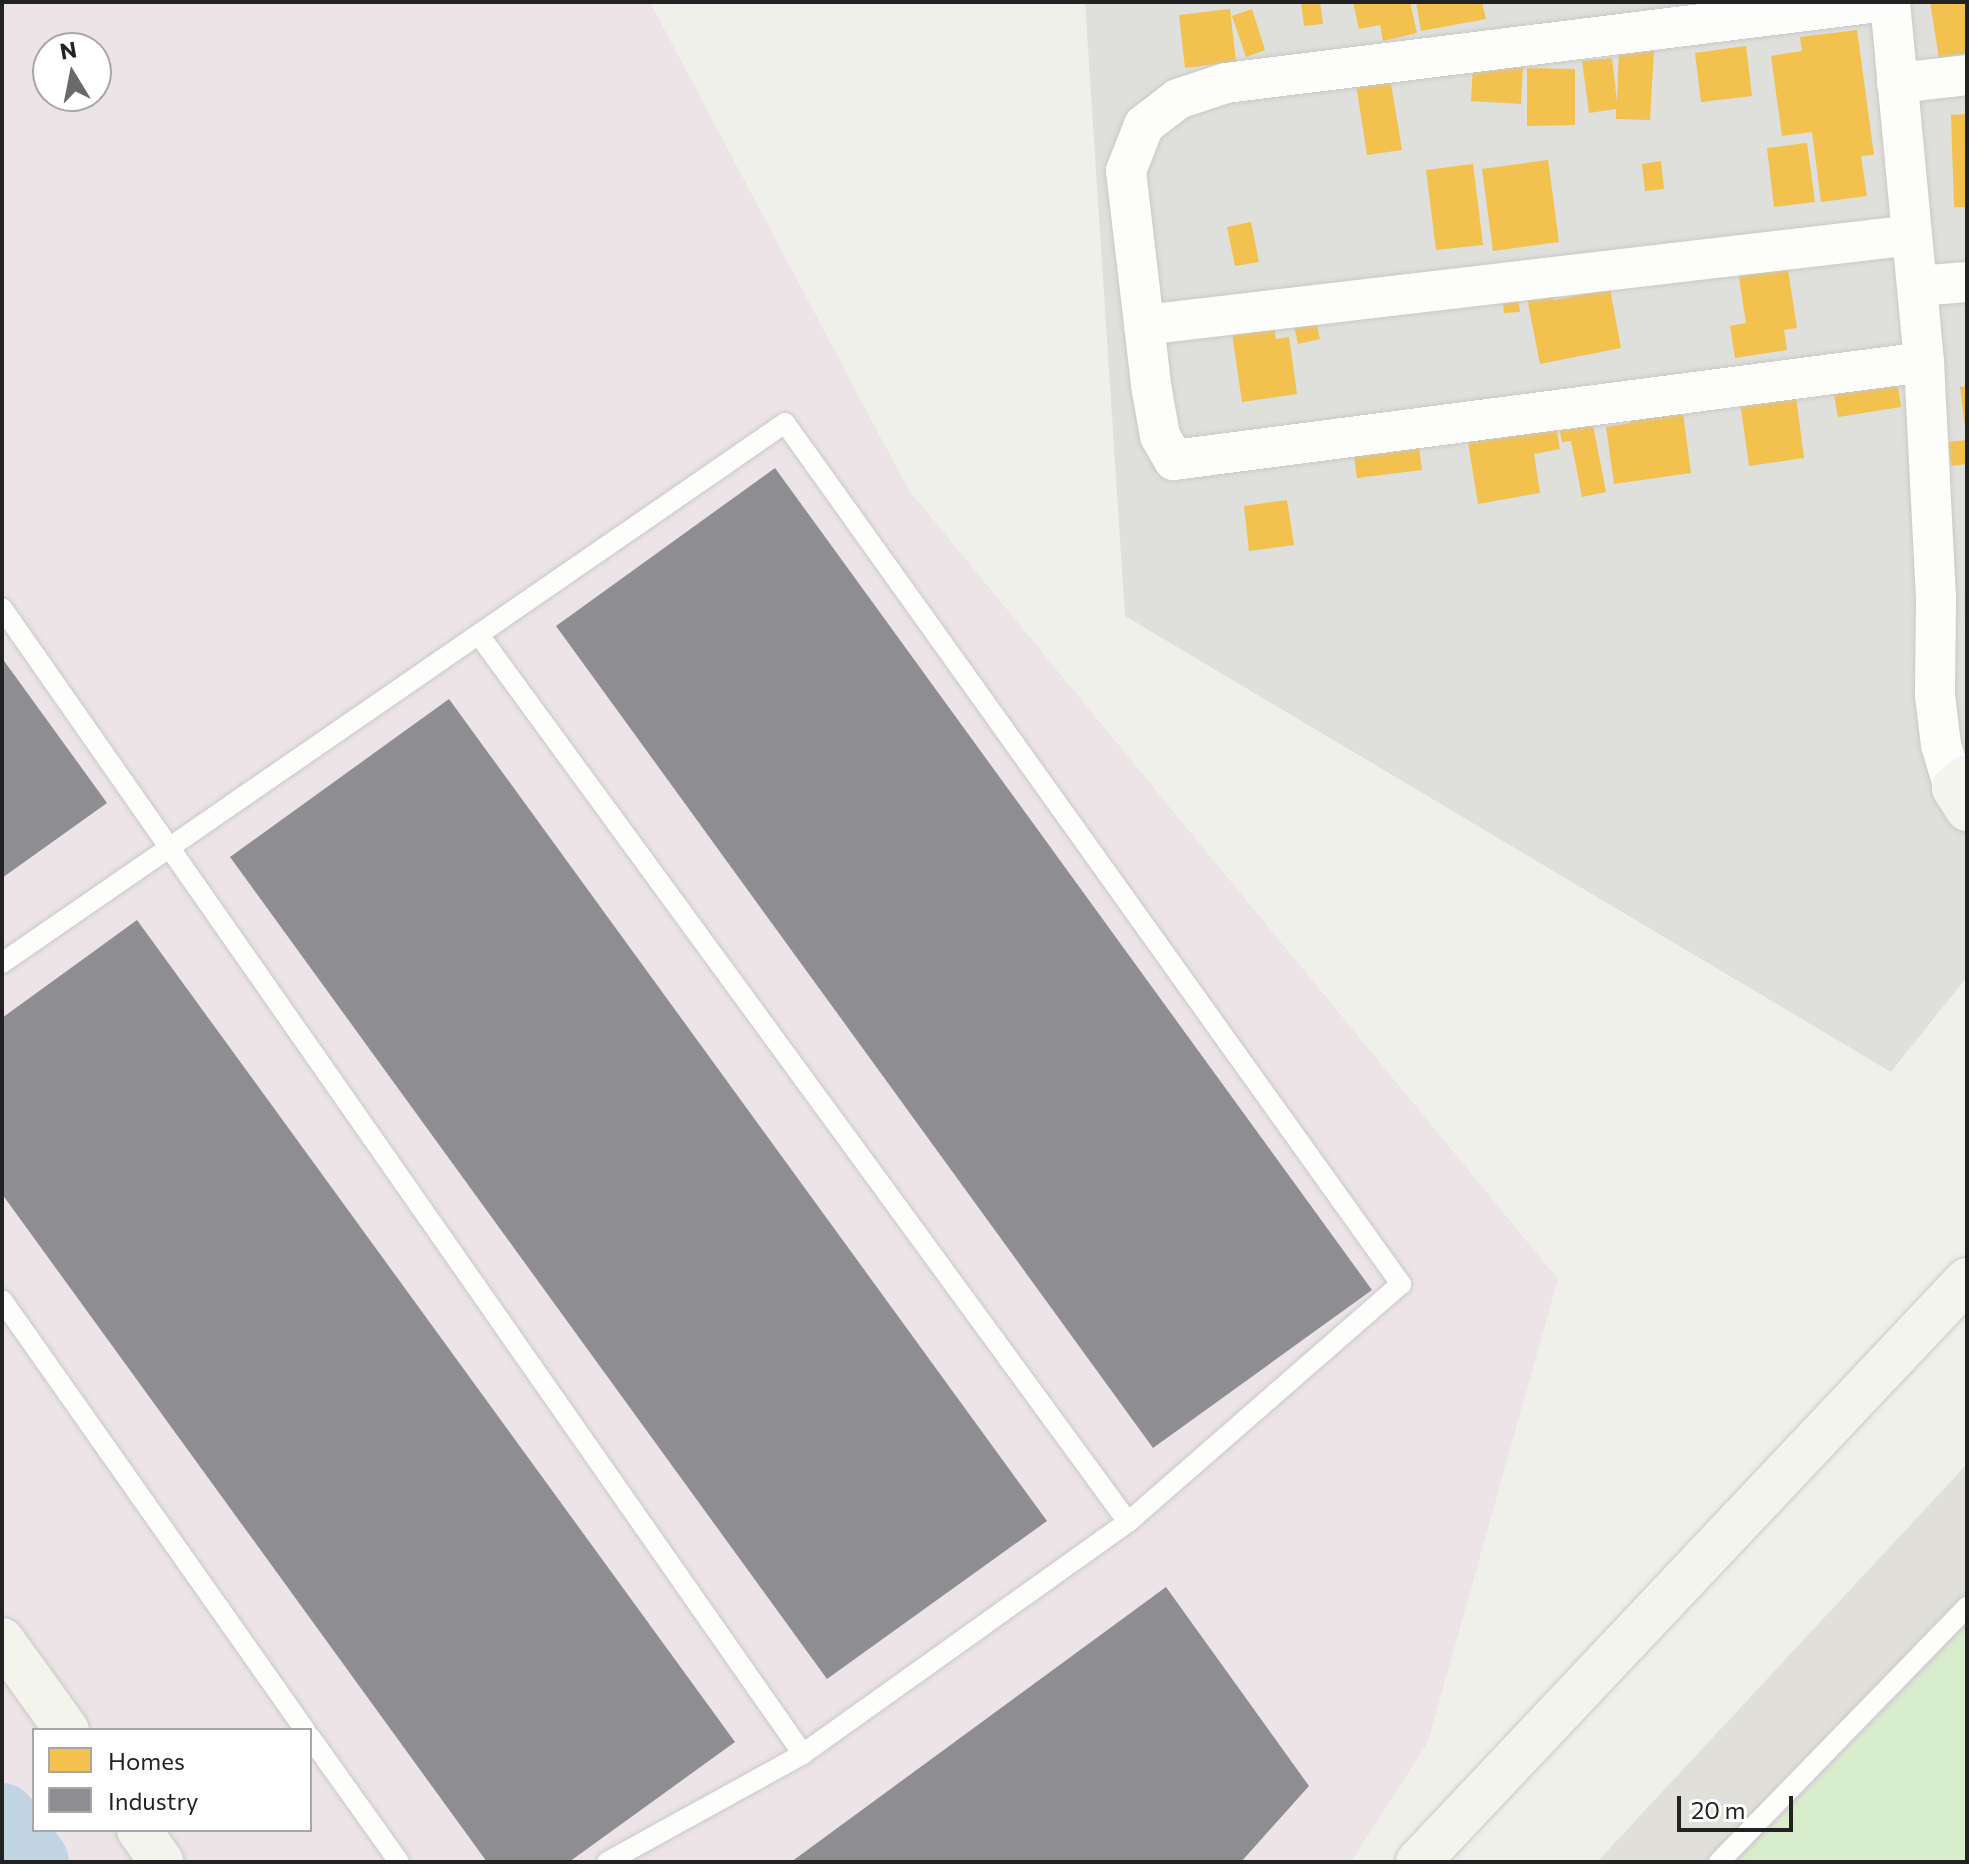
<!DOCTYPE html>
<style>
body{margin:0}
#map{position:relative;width:1969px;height:1864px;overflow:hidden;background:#f0f0eb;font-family:Commissioner,sans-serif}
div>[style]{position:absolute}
.residential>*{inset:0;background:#dfdfdc}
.industrial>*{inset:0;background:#ede4e8}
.airport>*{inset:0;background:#e0dfda}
.grass>*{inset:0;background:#d7edcb}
.homes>*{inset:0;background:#f2c14e}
.industry>*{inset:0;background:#8d8d92}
.river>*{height:70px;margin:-35px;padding:0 35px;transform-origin:35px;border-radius:35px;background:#c0d4e2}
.roads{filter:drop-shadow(0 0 2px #c9c9c7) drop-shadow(0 0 2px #c9c9c7)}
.lane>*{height:20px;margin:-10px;padding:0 10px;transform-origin:10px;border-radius:10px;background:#fdfdfc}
.street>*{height:40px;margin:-20px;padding:0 20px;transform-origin:20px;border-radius:20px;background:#fdfdfc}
.secondary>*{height:44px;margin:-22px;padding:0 22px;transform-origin:22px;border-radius:22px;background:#f3f5ed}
span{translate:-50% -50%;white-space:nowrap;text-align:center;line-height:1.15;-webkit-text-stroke:8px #fff;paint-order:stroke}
.frame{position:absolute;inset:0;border:4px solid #222;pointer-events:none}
.legend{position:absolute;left:32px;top:1728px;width:280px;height:104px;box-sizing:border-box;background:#fff;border:2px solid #a7a7a7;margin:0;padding:10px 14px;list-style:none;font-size:24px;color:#222}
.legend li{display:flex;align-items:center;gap:16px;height:40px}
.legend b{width:40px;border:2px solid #a7a7a7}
.north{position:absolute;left:32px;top:32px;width:80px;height:80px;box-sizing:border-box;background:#fff;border:2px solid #a7a7a7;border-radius:50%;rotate:350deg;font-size:22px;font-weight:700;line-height:32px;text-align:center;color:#222}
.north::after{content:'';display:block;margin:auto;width:28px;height:36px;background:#6a6a68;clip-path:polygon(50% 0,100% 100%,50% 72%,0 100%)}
.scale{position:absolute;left:1677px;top:1796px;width:116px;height:36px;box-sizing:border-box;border:4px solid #222;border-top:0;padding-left:10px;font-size:24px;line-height:28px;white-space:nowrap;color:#222;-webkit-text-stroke:6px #fff;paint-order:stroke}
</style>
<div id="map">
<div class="residential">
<div style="clip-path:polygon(1085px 2px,1967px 2px,1967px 977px,1891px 1072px,1125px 616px)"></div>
</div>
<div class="industrial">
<div style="clip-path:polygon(evenodd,2px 2px,650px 2px,908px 489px,1558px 1279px,1428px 1742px,1351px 1862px,2px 1862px,2px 2px,48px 48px,96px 48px,96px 96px,48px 96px,48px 48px,2px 2px,34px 1730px,310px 1730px,310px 1830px,34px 1830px,34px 1730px)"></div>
</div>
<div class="airport">
<div style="clip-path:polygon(1967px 1464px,1967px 1862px,1597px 1862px)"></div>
</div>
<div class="grass">
<div style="clip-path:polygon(1967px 1627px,1967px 1862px,1739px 1862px)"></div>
</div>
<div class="homes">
<div style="clip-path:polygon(1301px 2px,1320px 2px,1323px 24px,1304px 26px)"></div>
<div style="clip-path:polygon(1353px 2px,1410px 2px,1417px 33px,1383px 41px,1380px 25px,1359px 29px)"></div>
<div style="clip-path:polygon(1416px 2px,1482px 2px,1486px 19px,1421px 31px)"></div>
<div style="clip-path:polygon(1930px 2px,1967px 2px,1967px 53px,1939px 58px)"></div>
<div style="clip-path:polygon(1230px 9px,1236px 62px,1185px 68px,1179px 15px)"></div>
<div style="clip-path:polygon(1252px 9px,1265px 50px,1246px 57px,1232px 16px)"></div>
<div style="clip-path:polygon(1857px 30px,1874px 155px,1861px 156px,1867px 196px,1821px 202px,1812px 132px,1782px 136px,1771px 56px,1802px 51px,1800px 37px)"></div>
<div style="clip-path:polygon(1746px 46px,1752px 96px,1701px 102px,1695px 53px)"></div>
<div style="clip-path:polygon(1619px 50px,1654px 51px,1650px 120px,1616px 119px,1616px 109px,1589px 113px,1582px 61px,1612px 58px,1617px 102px)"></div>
<div style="clip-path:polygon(1473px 65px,1523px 67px,1521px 104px,1471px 101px)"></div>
<div style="clip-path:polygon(1527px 68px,1575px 69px,1575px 125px,1527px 126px)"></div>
<div style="clip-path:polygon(1390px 78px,1402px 150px,1367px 155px,1356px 84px)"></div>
<div style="clip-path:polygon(1967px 114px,1967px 207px,1954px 207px,1951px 115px)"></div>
<div style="clip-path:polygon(1807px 143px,1815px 202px,1774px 207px,1767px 148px)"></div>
<div style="clip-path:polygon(1548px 160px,1559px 242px,1493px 251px,1482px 169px)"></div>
<div style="clip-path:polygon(1661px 161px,1664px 189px,1645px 191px,1642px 164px)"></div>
<div style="clip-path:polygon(1473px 164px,1483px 245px,1436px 250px,1426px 170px)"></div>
<div style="clip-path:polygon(1251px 222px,1259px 262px,1235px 266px,1227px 227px)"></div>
<div style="clip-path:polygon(1786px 257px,1797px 328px,1784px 330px,1787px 350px,1735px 358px,1730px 326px,1746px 323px,1737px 265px)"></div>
<div style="clip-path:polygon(1551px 283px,1554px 300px,1610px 289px,1621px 348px,1540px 364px,1525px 288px)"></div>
<div style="clip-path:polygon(1517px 288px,1520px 312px,1504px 313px,1502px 290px)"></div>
<div style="clip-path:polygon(1312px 304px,1320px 339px,1298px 344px,1290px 308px)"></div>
<div style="clip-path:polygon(1272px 314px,1276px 339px,1289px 337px,1297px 394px,1242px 402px,1230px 320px)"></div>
<div style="clip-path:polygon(1895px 368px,1901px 407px,1838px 417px,1831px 378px)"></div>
<div style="clip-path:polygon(1967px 386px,1967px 426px,1965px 426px,1960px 387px)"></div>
<div style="clip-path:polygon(1795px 389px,1804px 458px,1749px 466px,1739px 394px)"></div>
<div style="clip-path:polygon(1626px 397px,1683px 413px,1691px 473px,1614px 484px,1606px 427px,1630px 423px)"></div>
<div style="clip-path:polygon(1553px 410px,1560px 449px,1534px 454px,1540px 493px,1478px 504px,1465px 424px)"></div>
<div style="clip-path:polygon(1563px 411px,1567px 430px,1593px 425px,1606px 492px,1582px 497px,1571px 441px,1562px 442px,1556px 412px)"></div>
<div style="clip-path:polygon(1416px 424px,1422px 470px,1357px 478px,1351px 433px)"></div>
<div style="clip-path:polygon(1967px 440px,1967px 464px,1951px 466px,1948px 442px)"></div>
<div style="clip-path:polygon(1287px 500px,1294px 545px,1249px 551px,1244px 506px)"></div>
</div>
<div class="industry">
<div style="clip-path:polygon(775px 468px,1372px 1290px,1153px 1448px,556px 626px)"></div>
<div style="clip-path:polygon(2px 658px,107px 803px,2px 878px)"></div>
<div style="clip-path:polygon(449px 699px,1047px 1521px,827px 1679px,230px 857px)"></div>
<div style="clip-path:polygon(137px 920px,735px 1742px,569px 1862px,487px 1862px,2px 1194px,2px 1018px)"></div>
<div style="clip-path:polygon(1166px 1587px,1309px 1786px,1241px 1862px,791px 1862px)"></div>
</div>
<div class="river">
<div style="left:2px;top:1818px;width:54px;rotate:54deg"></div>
</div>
<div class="roads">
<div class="lane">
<div style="left:2px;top:608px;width:1398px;rotate:55.05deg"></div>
<div style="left:479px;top:635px;width:1099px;rotate:53.81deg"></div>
<div style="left:2px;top:963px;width:951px;rotate:-34.59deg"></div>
<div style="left:785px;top:423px;width:1059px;rotate:54.42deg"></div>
<div style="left:1401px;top:1284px;width:362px;rotate:138.9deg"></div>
<div style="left:1128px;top:1522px;width:399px;rotate:144.5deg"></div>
<div style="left:803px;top:1754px;width:224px;rotate:151.1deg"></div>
<div style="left:2px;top:1300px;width:526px;rotate:54.83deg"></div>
<div style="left:310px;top:1737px;width:153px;rotate:54.5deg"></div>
<div style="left:1719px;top:1862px;width:356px;rotate:-45.8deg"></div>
</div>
<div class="street">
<div style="left:1878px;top:2px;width:657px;rotate:172.92deg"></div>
<div style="left:1226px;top:83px;width:51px;rotate:161.6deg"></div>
<div style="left:1178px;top:99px;width:43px;rotate:142.6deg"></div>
<div style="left:1144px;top:125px;width:49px;rotate:111.4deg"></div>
<div style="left:1126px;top:171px;width:215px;rotate:83.3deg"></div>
<div style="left:1151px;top:385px;width:52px;rotate:80deg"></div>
<div style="left:1160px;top:436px;width:28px;rotate:60deg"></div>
<div style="left:1174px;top:460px;width:756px;rotate:-7.44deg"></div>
<div style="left:1890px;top:2px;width:362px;rotate:84.6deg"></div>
<div style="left:1924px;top:362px;width:235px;rotate:87.1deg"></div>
<div style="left:1936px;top:597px;width:98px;rotate:90.6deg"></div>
<div style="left:1935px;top:695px;width:50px;rotate:83.2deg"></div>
<div style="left:1941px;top:745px;width:45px;rotate:73.2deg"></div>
<div style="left:1897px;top:83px;width:70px;rotate:-6.5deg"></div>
<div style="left:1917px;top:286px;width:50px;rotate:-4.6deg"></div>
<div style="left:1144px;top:325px;width:773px;rotate:-6.68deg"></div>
</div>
<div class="secondary">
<div style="left:1967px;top:777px;width:17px;rotate:140deg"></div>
<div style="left:1954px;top:788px;width:25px;rotate:58deg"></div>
<div style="left:2px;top:1640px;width:111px;rotate:54.2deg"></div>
<div style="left:139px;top:1830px;width:39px;rotate:55deg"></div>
<div style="left:1418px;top:1862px;width:800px;rotate:-46.67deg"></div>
</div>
</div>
<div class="frame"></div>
<ul class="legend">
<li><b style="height:22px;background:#f2c14e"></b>Homes</li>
<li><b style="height:22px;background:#8d8d92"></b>Industry</li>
</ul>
<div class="north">N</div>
<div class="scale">20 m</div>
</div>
